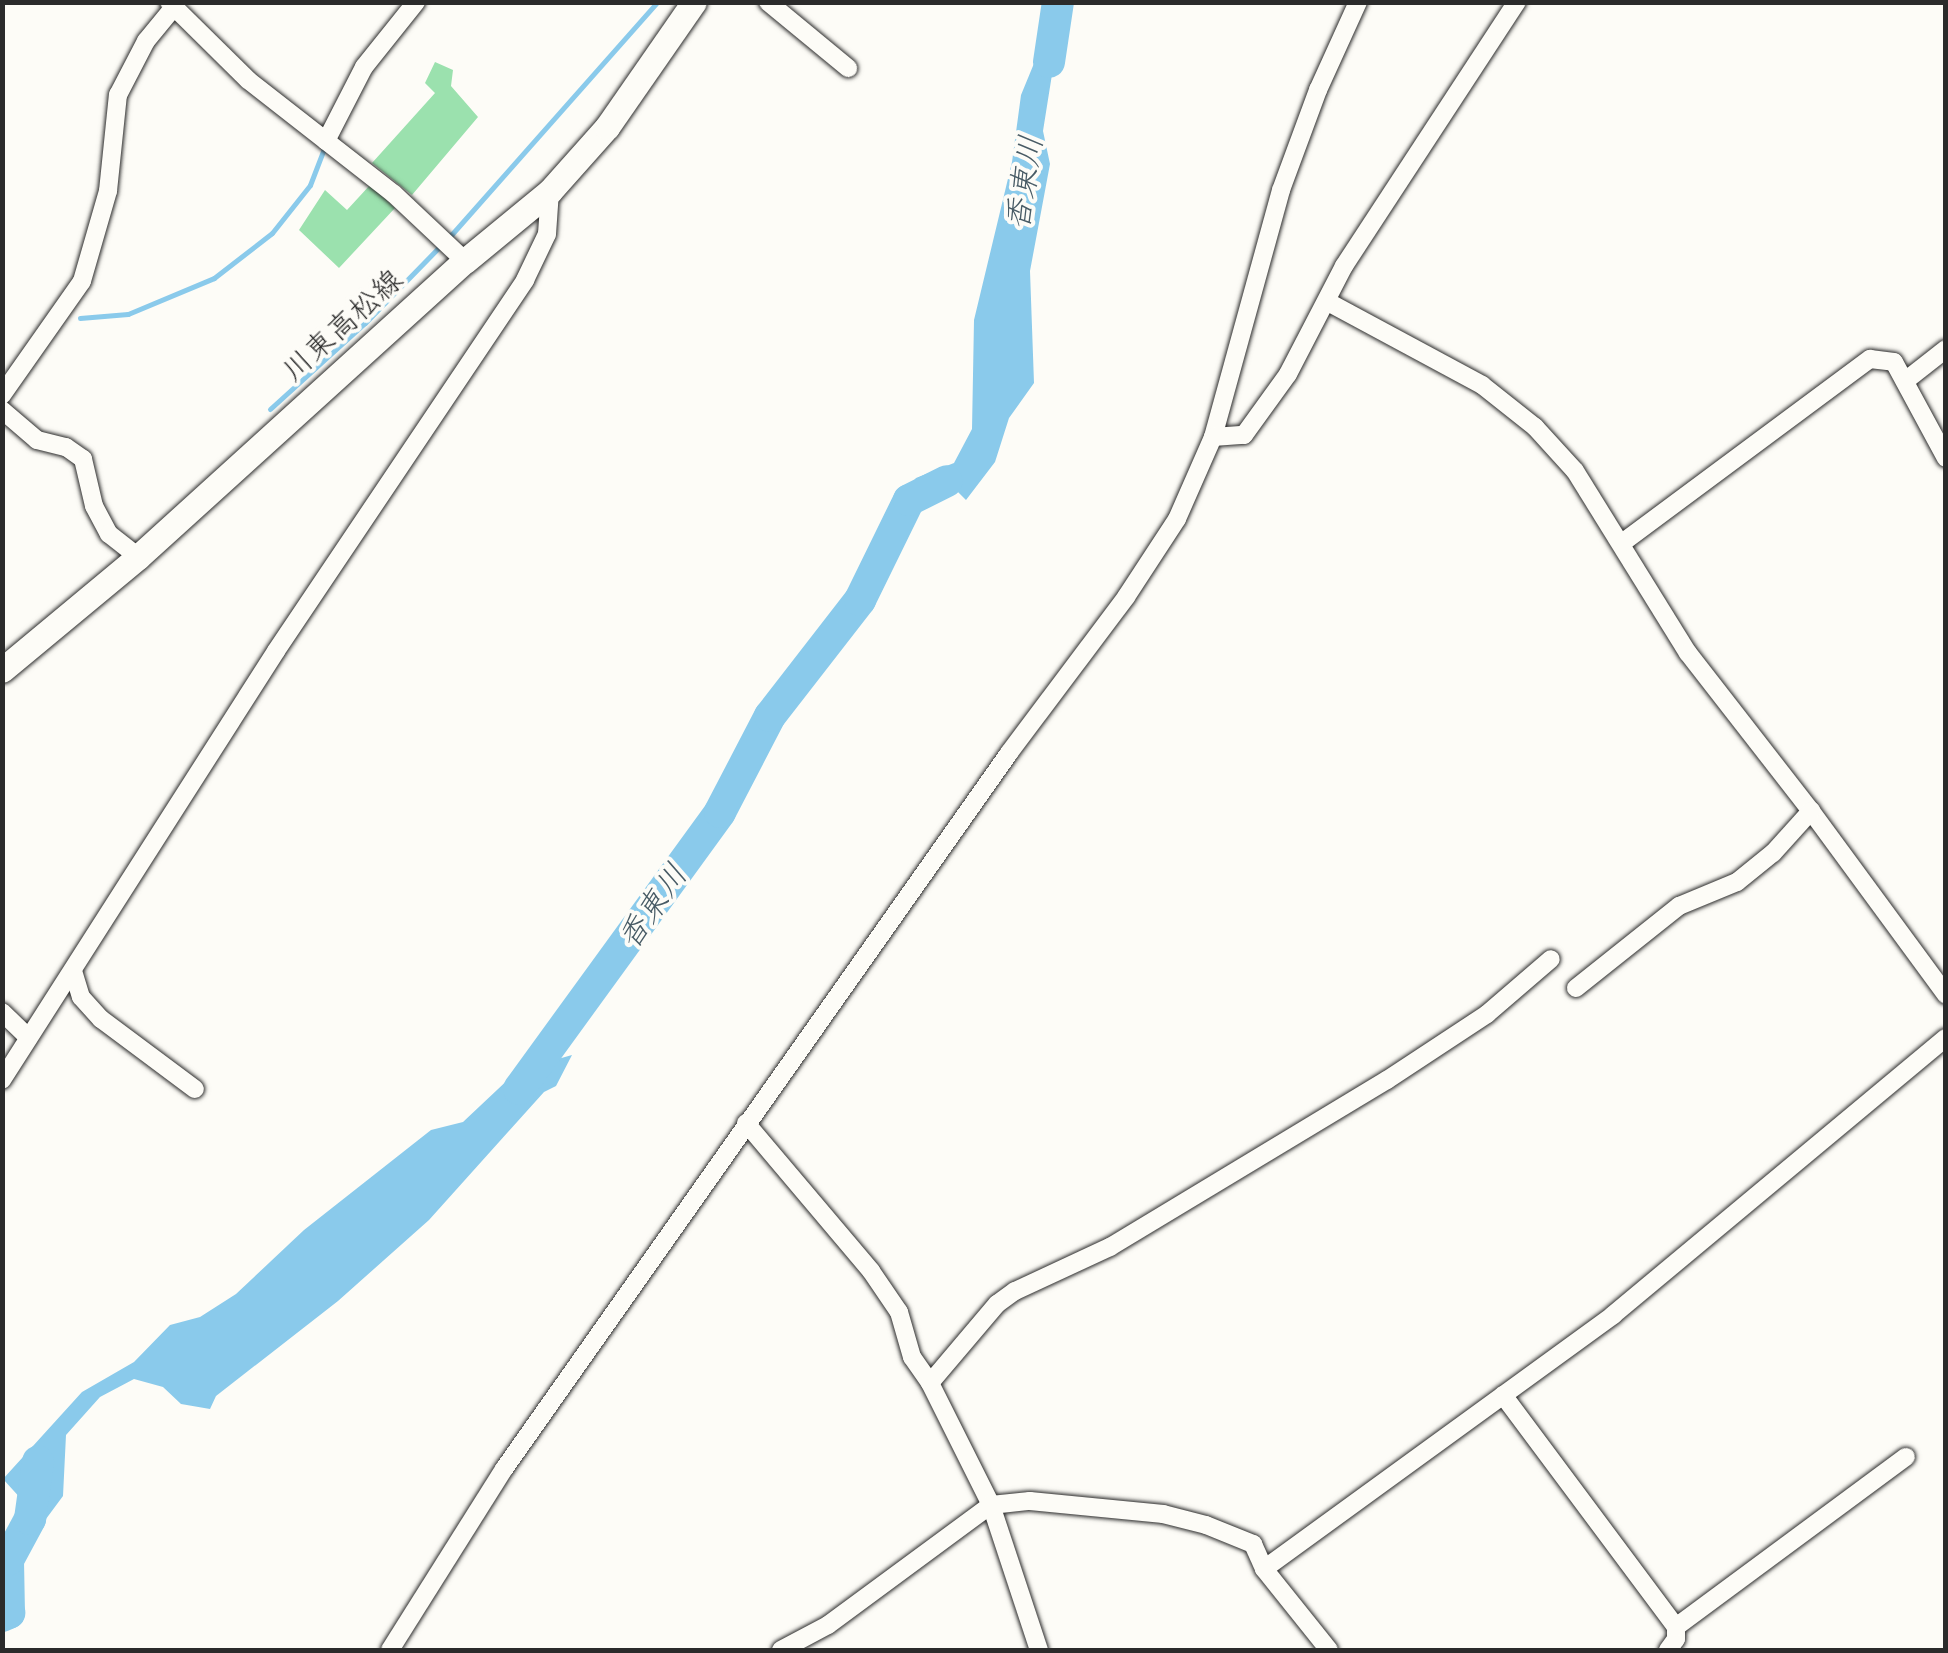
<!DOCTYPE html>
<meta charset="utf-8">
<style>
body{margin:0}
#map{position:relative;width:1948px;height:1653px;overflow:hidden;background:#fdfcf7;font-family:"Comic Neue","Klee One",sans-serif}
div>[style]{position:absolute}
.green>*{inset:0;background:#9be1ae}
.water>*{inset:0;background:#8acaeb}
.stream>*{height:5px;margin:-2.5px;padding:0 2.5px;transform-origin:2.5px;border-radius:2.5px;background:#8acaeb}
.river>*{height:32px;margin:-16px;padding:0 16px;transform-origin:16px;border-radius:16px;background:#8acaeb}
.roads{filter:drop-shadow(0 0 2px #2b2b2b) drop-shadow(0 0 2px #2b2b2b)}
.street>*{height:18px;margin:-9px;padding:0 9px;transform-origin:9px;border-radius:9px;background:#fdfcf7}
.secondary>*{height:25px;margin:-12.5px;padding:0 12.5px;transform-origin:12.5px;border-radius:12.5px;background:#fdfcf7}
span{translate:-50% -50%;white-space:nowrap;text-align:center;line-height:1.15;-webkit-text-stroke:8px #fdfcf7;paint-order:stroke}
.street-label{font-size:30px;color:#2b2b2b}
.water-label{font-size:32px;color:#485b65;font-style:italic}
.frame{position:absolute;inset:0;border:5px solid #2b2b2b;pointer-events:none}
</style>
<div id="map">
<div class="green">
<div style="clip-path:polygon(435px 62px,453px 70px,451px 86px,478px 117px,412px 195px,372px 163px,435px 93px,425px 83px)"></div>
<div style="clip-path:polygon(370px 185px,395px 208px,339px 268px,299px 230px,325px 190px,347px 210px)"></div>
</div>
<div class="water">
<div style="clip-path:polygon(1056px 10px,1057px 43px,1043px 131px,1050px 164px,1030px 271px,1034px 383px,1009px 418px,995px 462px,966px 500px,954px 488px,941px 485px,915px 504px,901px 496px,916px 478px,954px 463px,972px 429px,974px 320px,1012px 162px,1021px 95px)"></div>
<div style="clip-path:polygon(554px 1052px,558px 1059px,572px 1055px,556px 1086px,544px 1092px,429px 1220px,338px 1301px,216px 1396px,210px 1409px,181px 1404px,163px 1387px,134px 1379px,100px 1397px,66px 1435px,63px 1496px,43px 1523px,3px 1479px,82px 1392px,134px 1362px,170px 1325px,200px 1317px,236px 1294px,304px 1230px,431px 1130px,463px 1122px,532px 1057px)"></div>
</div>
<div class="stream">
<div style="left:80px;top:318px;width:48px;rotate:-4.8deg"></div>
<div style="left:128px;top:314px;width:93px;rotate:-22.7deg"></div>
<div style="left:214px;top:278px;width:73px;rotate:-37.8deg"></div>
<div style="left:272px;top:233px;width:61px;rotate:-51.6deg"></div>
<div style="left:310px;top:185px;width:39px;rotate:-69deg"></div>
<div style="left:270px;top:409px;width:128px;rotate:-42.2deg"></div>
<div style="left:365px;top:323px;width:124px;rotate:-45.7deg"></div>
<div style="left:452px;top:234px;width:310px;rotate:-48.5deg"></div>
</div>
<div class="river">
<div style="left:1049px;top:62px;width:61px;rotate:-81.5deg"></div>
<div style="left:519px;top:1089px;width:342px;rotate:-54deg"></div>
<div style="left:720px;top:812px;width:108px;rotate:-62.5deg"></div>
<div style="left:770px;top:716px;width:147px;rotate:-52.2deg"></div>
<div style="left:860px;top:600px;width:111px;rotate:-63.9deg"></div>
<div style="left:909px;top:500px;width:42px;rotate:-26.6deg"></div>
<div style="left:2px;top:1616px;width:8px;rotate:-23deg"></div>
<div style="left:9px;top:1613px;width:53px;rotate:-91.1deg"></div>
<div style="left:8px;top:1560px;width:47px;rotate:-61.8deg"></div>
<div style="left:30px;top:1519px;width:58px;rotate:-82deg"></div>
</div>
<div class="roads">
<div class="street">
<div style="left:169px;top:2px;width:111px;rotate:44.6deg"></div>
<div style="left:248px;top:80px;width:185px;rotate:38deg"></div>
<div style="left:394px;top:194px;width:98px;rotate:43.3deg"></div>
<div style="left:768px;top:2px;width:104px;rotate:39.5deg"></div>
<div style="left:326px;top:141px;width:83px;rotate:-62.8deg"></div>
<div style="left:364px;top:67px;width:83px;rotate:-51.3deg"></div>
<div style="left:1328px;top:302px;width:175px;rotate:28.3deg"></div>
<div style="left:1482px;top:385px;width:68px;rotate:38.4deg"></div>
<div style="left:1535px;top:427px;width:59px;rotate:47.7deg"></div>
<div style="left:1575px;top:471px;width:214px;rotate:58.2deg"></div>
<div style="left:1688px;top:653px;width:200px;rotate:52.1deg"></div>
<div style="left:1811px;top:811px;width:228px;rotate:53.7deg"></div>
<div style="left:1905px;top:381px;width:52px;rotate:-38deg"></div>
<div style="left:2px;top:395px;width:139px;rotate:-54.9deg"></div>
<div style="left:82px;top:281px;width:94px;rotate:-73.9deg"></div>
<div style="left:108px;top:191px;width:97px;rotate:-84.1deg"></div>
<div style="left:118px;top:95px;width:61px;rotate:-62.6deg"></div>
<div style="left:146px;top:41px;width:44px;rotate:-50.5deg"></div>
<div style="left:2px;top:410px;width:46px;rotate:40.6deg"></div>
<div style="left:37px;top:440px;width:30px;rotate:14deg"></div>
<div style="left:66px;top:447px;width:21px;rotate:35deg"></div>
<div style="left:83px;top:459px;width:48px;rotate:76.8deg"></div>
<div style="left:94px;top:506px;width:32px;rotate:62deg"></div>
<div style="left:109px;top:534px;width:37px;rotate:38deg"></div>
<div style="left:1213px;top:437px;width:256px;rotate:-74.6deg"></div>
<div style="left:1281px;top:190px;width:107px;rotate:-69.7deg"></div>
<div style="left:1318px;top:90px;width:97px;rotate:-65.6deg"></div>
<div style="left:1622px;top:543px;width:309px;rotate:-36.6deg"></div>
<div style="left:1870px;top:359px;width:24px;rotate:7deg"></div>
<div style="left:1894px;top:362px;width:109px;rotate:61.6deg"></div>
<div style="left:73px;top:971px;width:27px;rotate:73deg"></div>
<div style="left:81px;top:997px;width:30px;rotate:48deg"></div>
<div style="left:101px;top:1019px;width:117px;rotate:36.7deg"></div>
<div style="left:1576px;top:988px;width:132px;rotate:-38.5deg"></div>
<div style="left:1679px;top:906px;width:63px;rotate:-22.5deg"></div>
<div style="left:1737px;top:882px;width:46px;rotate:-38.9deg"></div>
<div style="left:1773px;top:853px;width:57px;rotate:-47.9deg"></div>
<div style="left:2px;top:1012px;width:37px;rotate:44deg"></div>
<div style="left:2px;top:1080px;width:509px;rotate:-57.43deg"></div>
<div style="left:276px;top:651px;width:447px;rotate:-56.1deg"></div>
<div style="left:525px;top:280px;width:51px;rotate:-64.4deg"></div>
<div style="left:547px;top:234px;width:43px;rotate:-86deg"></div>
<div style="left:746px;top:1123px;width:194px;rotate:49.8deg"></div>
<div style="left:871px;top:1271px;width:50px;rotate:55.7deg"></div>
<div style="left:899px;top:1312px;width:47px;rotate:73.9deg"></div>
<div style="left:912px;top:1357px;width:32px;rotate:55deg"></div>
<div style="left:930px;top:1383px;width:136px;rotate:63.4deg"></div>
<div style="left:991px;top:1505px;width:153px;rotate:71.7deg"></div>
<div style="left:930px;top:1383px;width:104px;rotate:-49.7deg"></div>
<div style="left:997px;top:1304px;width:22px;rotate:-36deg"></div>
<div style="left:1015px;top:1291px;width:105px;rotate:-24.9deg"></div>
<div style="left:1110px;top:1247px;width:323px;rotate:-31.1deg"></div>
<div style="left:1387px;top:1080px;width:120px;rotate:-33.4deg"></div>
<div style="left:1487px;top:1014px;width:84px;rotate:-40.7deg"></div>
<div style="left:1503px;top:1395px;width:289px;rotate:53.3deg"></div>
<div style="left:1676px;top:1627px;width:12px;rotate:90deg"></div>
<div style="left:1676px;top:1639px;width:14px;rotate:126deg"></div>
<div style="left:1264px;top:1569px;width:432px;rotate:-36deg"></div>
<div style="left:1613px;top:1315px;width:433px;rotate:-39.8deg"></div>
<div style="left:1676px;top:1627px;width:286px;rotate:-36.5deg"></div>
<div style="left:390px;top:1650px;width:214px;rotate:-57.8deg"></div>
<div style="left:504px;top:1469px;width:876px;rotate:-54.8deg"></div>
<div style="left:1009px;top:753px;width:195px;rotate:-53.1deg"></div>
<div style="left:1126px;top:597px;width:93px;rotate:-56.8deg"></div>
<div style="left:1177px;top:519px;width:90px;rotate:-66.3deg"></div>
<div style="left:1213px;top:437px;width:31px;rotate:-4deg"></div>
<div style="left:1244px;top:435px;width:75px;rotate:-54.2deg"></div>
<div style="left:1288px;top:374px;width:122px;rotate:-62.6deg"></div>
<div style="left:1344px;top:266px;width:316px;rotate:-56.8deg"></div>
<div style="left:781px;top:1650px;width:53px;rotate:-28deg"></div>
<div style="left:828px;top:1625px;width:202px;rotate:-36.4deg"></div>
<div style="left:991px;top:1505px;width:39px;rotate:-6deg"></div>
<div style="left:1030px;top:1501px;width:134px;rotate:5.6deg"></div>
<div style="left:1163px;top:1514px;width:44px;rotate:14.3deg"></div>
<div style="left:1206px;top:1525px;width:51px;rotate:22deg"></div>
<div style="left:1253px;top:1544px;width:27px;rotate:66deg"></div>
<div style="left:1264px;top:1569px;width:104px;rotate:51.3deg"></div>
</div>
<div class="secondary">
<div style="left:2px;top:670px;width:177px;rotate:-39.7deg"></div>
<div style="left:138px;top:557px;width:441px;rotate:-42.2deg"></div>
<div style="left:465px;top:261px;width:110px;rotate:-39.5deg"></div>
<div style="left:550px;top:191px;width:86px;rotate:-48.3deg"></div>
<div style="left:607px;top:127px;width:152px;rotate:-55.2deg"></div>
</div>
</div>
<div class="street-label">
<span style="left:343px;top:326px;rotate:-42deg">川東高松線</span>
</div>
<div class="water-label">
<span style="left:1025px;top:183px;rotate:-81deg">香東川</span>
<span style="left:653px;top:907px;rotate:-55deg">香東川</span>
</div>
<div class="frame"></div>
</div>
